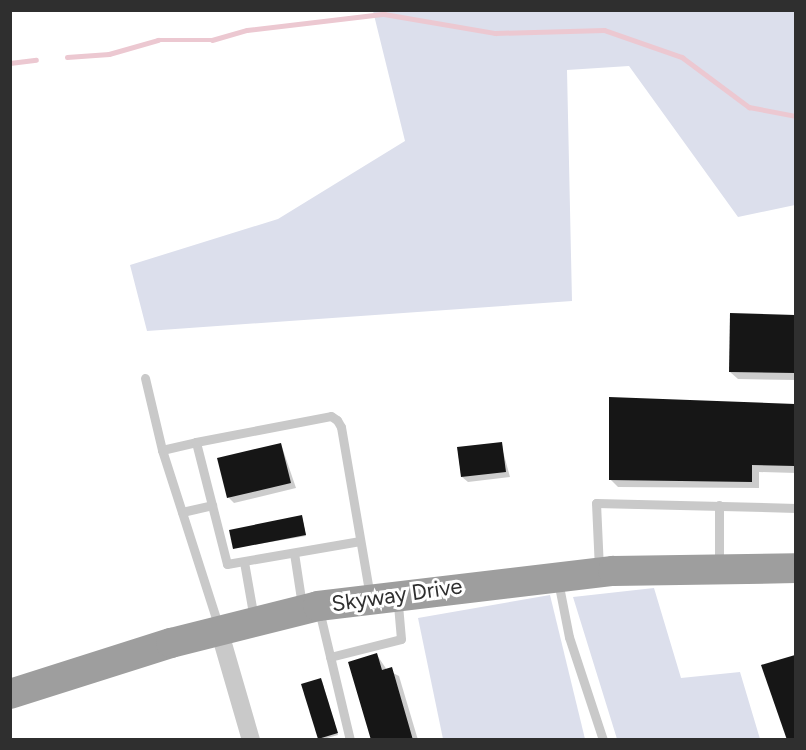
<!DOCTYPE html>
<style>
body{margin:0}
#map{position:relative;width:806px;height:750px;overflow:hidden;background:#fff;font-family:Figtree,sans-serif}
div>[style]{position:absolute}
.green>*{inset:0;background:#dcdfec}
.shadow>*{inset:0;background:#0003}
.stream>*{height:4.5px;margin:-2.25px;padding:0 2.25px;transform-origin:2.25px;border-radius:2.25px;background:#ecc8d1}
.building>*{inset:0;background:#161616}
.service>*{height:9px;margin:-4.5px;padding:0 4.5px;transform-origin:4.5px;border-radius:4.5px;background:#c9c9c9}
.minor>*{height:18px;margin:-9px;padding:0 9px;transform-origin:9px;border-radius:9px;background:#c9c9c9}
.trunk>*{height:30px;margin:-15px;padding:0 15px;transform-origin:15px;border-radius:15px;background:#9e9e9e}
span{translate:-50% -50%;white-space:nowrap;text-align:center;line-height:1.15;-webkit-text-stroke:6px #fff;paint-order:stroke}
.street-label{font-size:22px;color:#2f2f2f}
.frame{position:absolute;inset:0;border:12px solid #2f2f2f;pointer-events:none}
</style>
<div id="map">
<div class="green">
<div style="clip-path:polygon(373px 11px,795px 11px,795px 205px,738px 217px,629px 66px,567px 70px,572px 301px,147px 331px,130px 265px,278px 219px,405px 141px)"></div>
<div style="clip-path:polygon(654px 588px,681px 678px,740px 672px,760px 739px,617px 739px,573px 597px)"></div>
<div style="clip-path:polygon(550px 595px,585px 739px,443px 739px,418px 618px)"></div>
</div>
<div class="shadow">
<div style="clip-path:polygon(731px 315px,796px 316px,796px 380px,738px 379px,730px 372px)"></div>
<div style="clip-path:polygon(611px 399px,796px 405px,796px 473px,759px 472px,759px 488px,618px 487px,610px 479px)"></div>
<div style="clip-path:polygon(281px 444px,296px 488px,234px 503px,229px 498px)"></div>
<div style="clip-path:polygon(501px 444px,510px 477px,468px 482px,462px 477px)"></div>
<div style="clip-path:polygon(302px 517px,306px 536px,234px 548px)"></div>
<div style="clip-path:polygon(377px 655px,387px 670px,399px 676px,418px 740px,372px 740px)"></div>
<div style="clip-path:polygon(796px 657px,796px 740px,789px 740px,763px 666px)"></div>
<div style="clip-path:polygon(322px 681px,338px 735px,320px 740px,303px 685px)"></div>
</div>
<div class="stream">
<div style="left:67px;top:57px;width:42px;rotate:-4.1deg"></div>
<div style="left:109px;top:54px;width:51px;rotate:-15.9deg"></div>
<div style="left:158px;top:40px;width:54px"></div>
<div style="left:212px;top:40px;width:36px;rotate:-16deg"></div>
<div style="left:247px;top:30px;width:138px;rotate:-6.7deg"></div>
<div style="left:384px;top:14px;width:113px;rotate:9.7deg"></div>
<div style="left:495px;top:33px;width:109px;rotate:-1.6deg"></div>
<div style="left:604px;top:30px;width:83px;rotate:19.1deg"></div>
<div style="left:682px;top:57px;width:84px;rotate:36.7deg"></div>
<div style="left:749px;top:107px;width:48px;rotate:10.8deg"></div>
<div style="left:10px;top:63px;width:26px;rotate:-7deg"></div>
</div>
<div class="building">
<div style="clip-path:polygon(730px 313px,795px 315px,795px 373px,729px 372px)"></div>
<div style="clip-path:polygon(609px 397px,795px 404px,795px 466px,752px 465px,752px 482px,609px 480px)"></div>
<div style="clip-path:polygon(502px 442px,506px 472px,461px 477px,457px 447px)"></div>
<div style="clip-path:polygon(281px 443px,291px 483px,227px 498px,217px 458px)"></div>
<div style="clip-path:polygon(302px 515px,306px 535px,233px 549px,229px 530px)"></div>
<div style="clip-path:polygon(377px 653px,382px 670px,392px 667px,413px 740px,371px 740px,348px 662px)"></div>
<div style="clip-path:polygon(795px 655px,795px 740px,787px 740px,761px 665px)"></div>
<div style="clip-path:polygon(321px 678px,338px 733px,318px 739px,301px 684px)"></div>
</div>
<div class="service">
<div style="left:145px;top:378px;width:74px;rotate:76.7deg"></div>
<div style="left:162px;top:450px;width:187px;rotate:72.2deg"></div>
<div style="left:162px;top:450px;width:35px;rotate:-13deg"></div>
<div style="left:719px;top:505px;width:60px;rotate:90deg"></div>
<div style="left:182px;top:512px;width:31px;rotate:-13deg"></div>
<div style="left:360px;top:541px;width:135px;rotate:170.2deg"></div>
<div style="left:227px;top:564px;width:126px;rotate:-104.3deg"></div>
<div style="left:196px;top:442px;width:137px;rotate:-10.9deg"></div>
<div style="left:331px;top:416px;width:7px;rotate:34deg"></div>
<div style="left:337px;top:420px;width:8px;rotate:60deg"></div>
<div style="left:341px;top:427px;width:171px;rotate:80.3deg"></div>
<div style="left:294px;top:553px;width:53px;rotate:81.3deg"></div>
<div style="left:244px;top:562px;width:58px;rotate:80deg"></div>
<div style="left:599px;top:569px;width:66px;rotate:-92.6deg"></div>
<div style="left:596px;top:503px;width:200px;rotate:1.4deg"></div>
<div style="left:558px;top:581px;width:57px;rotate:78.9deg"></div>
<div style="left:569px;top:637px;width:108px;rotate:71.7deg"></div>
<div style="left:319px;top:610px;width:134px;rotate:76.6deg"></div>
<div style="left:330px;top:657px;width:73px;rotate:-14.2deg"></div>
<div style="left:401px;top:639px;width:38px;rotate:-95deg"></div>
</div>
<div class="minor">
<div style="left:219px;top:630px;width:115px;rotate:73.8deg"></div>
</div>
<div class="trunk">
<div style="left:10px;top:694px;width:169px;rotate:-17.6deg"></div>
<div style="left:171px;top:643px;width:152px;rotate:-14.1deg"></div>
<div style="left:318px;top:606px;width:297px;rotate:-6.8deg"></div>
<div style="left:613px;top:571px;width:183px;rotate:-0.9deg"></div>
</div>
<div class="street-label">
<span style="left:397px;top:595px;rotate:-8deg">Skyway Drive</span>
</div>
<div class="frame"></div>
</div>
